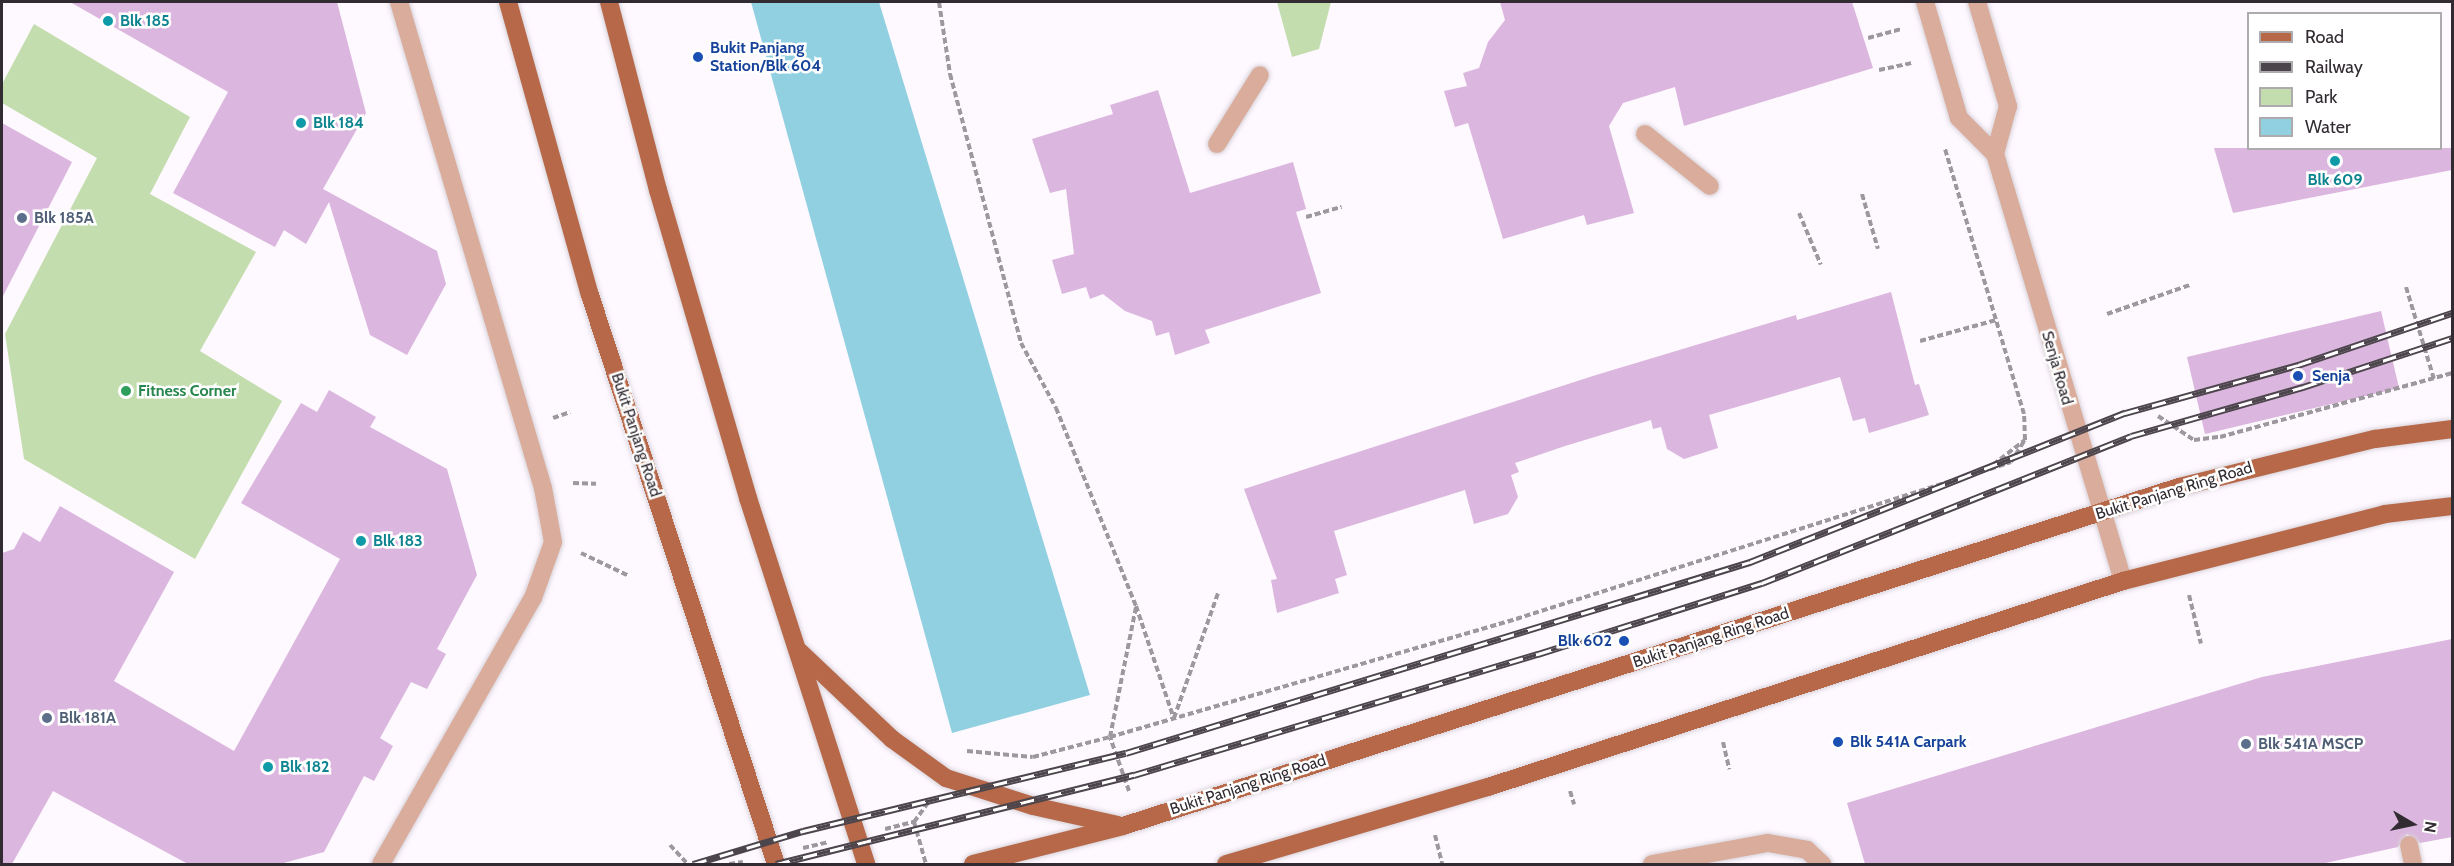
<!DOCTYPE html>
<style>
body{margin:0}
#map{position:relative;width:2454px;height:866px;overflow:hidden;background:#fef8ff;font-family:Cabin,sans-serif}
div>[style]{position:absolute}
.green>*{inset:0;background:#c4ddaf}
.water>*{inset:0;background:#90d0e1}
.building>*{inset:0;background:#dbb6de}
.path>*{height:4px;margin-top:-2px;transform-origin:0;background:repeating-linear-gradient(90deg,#9d979e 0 6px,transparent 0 9px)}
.roads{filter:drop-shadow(0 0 2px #d9d3da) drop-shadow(0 0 2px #d9d3da)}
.minor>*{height:18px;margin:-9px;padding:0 9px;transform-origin:9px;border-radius:9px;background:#d9ac9b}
.major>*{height:18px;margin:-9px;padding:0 9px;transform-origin:9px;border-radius:9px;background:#b66849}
.rail>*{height:7px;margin-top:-3.5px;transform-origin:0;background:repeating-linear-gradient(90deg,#fff 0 14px,#4c464c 0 28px);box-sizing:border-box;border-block:2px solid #4c464c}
.dots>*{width:16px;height:16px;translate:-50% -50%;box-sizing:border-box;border:3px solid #fff;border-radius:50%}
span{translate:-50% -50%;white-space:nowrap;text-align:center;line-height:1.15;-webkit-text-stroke:5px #fff;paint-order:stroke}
.culture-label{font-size:16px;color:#0d838f;font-weight:700}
.left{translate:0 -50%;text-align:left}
.transit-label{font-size:16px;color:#164399;font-weight:700}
.right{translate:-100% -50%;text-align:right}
.service-label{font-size:16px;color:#4e5e75;font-weight:700}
.street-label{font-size:16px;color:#322c32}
.leisure-label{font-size:16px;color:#27864d;font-weight:700}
.frame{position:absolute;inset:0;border:3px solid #322c32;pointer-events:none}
.legend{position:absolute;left:2247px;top:12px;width:195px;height:138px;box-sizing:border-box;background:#fff;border:2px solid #adabad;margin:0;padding:8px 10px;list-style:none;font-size:18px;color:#322c32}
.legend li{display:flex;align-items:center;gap:12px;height:30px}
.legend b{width:30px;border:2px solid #adabad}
.north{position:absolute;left:2382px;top:794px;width:60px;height:60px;-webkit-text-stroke:4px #fff;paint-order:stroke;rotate:99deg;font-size:16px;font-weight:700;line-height:24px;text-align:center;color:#322c32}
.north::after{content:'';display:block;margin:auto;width:21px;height:27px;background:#322c32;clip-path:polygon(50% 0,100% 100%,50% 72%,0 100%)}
</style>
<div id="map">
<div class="green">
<div style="clip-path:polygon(1277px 2px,1331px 2px,1319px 49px,1292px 57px)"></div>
<div style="clip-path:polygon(34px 24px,190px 117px,150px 194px,256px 252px,200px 351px,282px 401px,195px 559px,24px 459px,5px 334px,97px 158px,2px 103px,2px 84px)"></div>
</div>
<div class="water">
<div style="clip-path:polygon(751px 2px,879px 2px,1090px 695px,952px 733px)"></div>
</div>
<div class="building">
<div style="clip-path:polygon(70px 2px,337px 2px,366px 113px,323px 189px,437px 251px,446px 284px,407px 355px,370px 335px,329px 202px,306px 244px,284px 230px,275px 247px,173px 193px,228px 92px)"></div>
<div style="clip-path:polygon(1500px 2px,1852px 2px,1873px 68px,1684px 126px,1675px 87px,1623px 103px,1609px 126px,1634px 213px,1587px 225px,1584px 215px,1503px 239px,1468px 123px,1455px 127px,1444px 91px,1467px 86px,1463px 73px,1479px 68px,1488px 42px,1505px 20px)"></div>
<div style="clip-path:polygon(1158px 90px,1190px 193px,1293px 162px,1306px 209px,1296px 212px,1321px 293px,1205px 330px,1210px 343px,1175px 355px,1169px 332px,1156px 336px,1152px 321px,1125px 311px,1103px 294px,1090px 299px,1086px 287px,1062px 294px,1052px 260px,1074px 254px,1066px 189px,1050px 193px,1032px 139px,1113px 114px,1110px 105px)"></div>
<div style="clip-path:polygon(2px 123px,72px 162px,2px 298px)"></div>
<div style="clip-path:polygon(2214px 148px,2452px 148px,2452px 170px,2233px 213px)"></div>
<div style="clip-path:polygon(1891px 292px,1915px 385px,1919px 384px,1929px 415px,1869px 433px,1865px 418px,1853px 421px,1840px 377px,1709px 415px,1718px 448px,1684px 459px,1667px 449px,1661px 427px,1653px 429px,1651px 420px,1565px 446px,1515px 463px,1519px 472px,1511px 475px,1518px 497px,1508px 514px,1474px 524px,1465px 490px,1334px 531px,1347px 575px,1335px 579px,1339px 593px,1277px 613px,1271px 580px,1277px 579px,1244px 489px,1596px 375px,1796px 315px,1797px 320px)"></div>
<div style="clip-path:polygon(2381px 311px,2399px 388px,2205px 434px,2187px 357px)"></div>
<div style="clip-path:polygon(329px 390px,376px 417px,370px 427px,447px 469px,477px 575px,437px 649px,446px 654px,427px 689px,411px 682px,380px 738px,393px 746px,374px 781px,364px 776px,324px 852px,280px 864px,188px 864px,53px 791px,12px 864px,2px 864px,2px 553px,14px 549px,23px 532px,40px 542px,60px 506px,174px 572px,114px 681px,234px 751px,340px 559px,241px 503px,301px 403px,317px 412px)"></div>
<div style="clip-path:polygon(2452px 639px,2452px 837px,2420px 843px,2407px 834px,2398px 847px,2321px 864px,1865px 864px,1847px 803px,2262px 677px)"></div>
</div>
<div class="path">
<div style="left:939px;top:2px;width:73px;rotate:81.3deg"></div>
<div style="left:950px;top:74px;width:278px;rotate:75.2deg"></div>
<div style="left:1021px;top:343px;width:74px;rotate:61.7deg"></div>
<div style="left:1056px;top:408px;width:214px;rotate:68deg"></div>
<div style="left:1136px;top:606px;width:119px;rotate:71.4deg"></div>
<div style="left:1868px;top:38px;width:35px;rotate:-15deg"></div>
<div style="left:1879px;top:70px;width:33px;rotate:-12deg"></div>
<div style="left:1862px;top:194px;width:57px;rotate:73.8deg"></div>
<div style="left:1799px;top:213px;width:56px;rotate:67.1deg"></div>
<div style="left:1306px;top:217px;width:37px;rotate:-16deg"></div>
<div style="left:2406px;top:287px;width:96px;rotate:73.1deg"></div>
<div style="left:2107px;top:314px;width:88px;rotate:-19.3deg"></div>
<div style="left:1920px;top:341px;width:79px;rotate:-15.4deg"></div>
<div style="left:2158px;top:416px;width:43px;rotate:33.7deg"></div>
<div style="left:2194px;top:440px;width:26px;rotate:-7deg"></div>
<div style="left:2220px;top:437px;width:241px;rotate:-15.4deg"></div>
<div style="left:553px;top:418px;width:18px;rotate:-19deg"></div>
<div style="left:1990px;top:469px;width:22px;rotate:-18deg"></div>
<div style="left:2011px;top:462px;width:26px;rotate:-58deg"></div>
<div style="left:573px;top:483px;width:23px;rotate:2deg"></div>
<div style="left:581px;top:553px;width:53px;rotate:25.6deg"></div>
<div style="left:2189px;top:595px;width:50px;rotate:76.2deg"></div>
<div style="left:1174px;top:718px;width:133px;rotate:-70.6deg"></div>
<div style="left:1723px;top:742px;width:28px;rotate:77deg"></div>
<div style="left:967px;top:751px;width:66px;rotate:5.2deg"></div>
<div style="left:1033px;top:757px;width:80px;rotate:-14.6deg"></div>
<div style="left:1110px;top:737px;width:423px;rotate:-16.2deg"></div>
<div style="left:1516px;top:619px;width:493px;rotate:-17.6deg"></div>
<div style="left:1986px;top:470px;width:49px;rotate:-37.6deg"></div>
<div style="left:2025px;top:440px;width:26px;rotate:-92deg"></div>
<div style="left:2024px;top:414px;width:277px;rotate:-106.6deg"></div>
<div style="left:1129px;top:791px;width:57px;rotate:-109.4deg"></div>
<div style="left:1110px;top:737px;width:133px;rotate:-78.7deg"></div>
<div style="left:1570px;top:791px;width:14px;rotate:73deg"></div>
<div style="left:914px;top:822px;width:24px;rotate:-54deg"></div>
<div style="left:914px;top:822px;width:44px;rotate:74.1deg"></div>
<div style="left:885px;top:829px;width:30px;rotate:-14deg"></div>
<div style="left:1435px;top:835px;width:30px;rotate:76deg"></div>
<div style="left:670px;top:845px;width:26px;rotate:47deg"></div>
<div style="left:803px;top:848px;width:26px;rotate:-13deg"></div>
<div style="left:729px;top:864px;width:14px;rotate:-8deg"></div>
</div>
<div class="roads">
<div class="minor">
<div style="left:1925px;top:2px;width:121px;rotate:73.7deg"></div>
<div style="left:1959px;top:118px;width:51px;rotate:45deg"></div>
<div style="left:1995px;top:154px;width:446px;rotate:73.3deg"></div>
<div style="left:1977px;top:2px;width:109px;rotate:73.4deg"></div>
<div style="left:2008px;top:106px;width:50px;rotate:105.2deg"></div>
<div style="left:1645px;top:134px;width:83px;rotate:38.7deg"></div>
<div style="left:1217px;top:144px;width:81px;rotate:-58.1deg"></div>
<div style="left:2409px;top:845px;width:19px;rotate:78deg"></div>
<div style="left:381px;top:864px;width:306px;rotate:-60.3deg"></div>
<div style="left:533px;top:598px;width:59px;rotate:-70.3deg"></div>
<div style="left:553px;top:542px;width:55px;rotate:-100.5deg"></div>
<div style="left:543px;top:488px;width:507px;rotate:-106.5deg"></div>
<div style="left:1652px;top:864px;width:118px;rotate:-10.3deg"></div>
<div style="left:1768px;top:843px;width:40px;rotate:10deg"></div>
<div style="left:1807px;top:850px;width:21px;rotate:43deg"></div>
</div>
<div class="major">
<div style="left:508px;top:2px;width:304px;rotate:74.4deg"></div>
<div style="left:590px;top:295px;width:599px;rotate:71.9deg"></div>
<div style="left:609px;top:2px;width:194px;rotate:75.4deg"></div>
<div style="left:658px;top:190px;width:321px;rotate:73.7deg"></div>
<div style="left:748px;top:498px;width:385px;rotate:72.1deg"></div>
<div style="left:800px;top:652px;width:127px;rotate:43.4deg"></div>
<div style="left:892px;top:739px;width:67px;rotate:35.8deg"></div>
<div style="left:946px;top:778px;width:91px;rotate:17.8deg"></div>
<div style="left:1033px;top:806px;width:87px;rotate:12.6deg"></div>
<div style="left:973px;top:864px;width:155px;rotate:-14.2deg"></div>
<div style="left:1123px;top:826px;width:1109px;rotate:-17.8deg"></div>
<div style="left:2179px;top:487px;width:202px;rotate:-13.8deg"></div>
<div style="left:2375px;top:439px;width:78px;rotate:-7.4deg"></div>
<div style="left:1226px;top:864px;width:273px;rotate:-16.4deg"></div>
<div style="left:1488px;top:787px;width:668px;rotate:-17.97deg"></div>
<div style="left:2123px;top:581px;width:270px;rotate:-14.3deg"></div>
<div style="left:2385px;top:514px;width:67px;rotate:-6.8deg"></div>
</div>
</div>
<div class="rail">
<div style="left:693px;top:864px;width:115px;rotate:-16.7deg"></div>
<div style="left:803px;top:831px;width:332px;rotate:-13.6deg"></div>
<div style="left:1126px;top:753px;width:653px;rotate:-17.02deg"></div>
<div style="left:1750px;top:562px;width:404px;rotate:-21.7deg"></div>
<div style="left:2125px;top:413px;width:180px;rotate:-15.5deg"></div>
<div style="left:2298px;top:365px;width:163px;rotate:-18.7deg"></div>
<div style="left:776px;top:864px;width:369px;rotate:-14deg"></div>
<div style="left:1134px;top:775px;width:422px;rotate:-16.7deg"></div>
<div style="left:1538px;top:654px;width:235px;rotate:-17.6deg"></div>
<div style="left:1762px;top:583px;width:397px;rotate:-21.7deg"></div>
<div style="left:2131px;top:436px;width:179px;rotate:-15.9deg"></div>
<div style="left:2303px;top:387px;width:157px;rotate:-18.2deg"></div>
</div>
<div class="dots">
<div style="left:108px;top:21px;background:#0f9aa8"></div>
<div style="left:698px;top:57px;background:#1a4fb4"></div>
<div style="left:301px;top:123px;background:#0f9aa8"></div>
<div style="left:2335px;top:161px;background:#0f9aa8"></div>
<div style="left:22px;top:218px;background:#5c6f8a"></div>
<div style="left:2298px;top:376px;background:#1a4fb4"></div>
<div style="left:126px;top:391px;background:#2e9e5b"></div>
<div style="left:361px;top:541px;background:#0f9aa8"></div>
<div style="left:1624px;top:641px;background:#1a4fb4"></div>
<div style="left:47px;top:718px;background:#5c6f8a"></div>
<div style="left:1838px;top:742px;background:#1a4fb4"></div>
<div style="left:2246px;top:744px;background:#5c6f8a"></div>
<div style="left:268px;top:767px;background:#0f9aa8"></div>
</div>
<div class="culture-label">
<span class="left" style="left:120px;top:21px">Blk 185</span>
<span class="left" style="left:313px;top:123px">Blk 184</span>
<span style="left:2335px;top:180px">Blk 609</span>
<span class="left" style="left:373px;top:541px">Blk 183</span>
<span class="left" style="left:280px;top:767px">Blk 182</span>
</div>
<div class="transit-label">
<span class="left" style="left:710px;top:57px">Bukit Panjang<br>Station/Blk 604</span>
<span class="left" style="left:2312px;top:376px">Senja</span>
<span class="right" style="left:1612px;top:641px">Blk 602</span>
<span class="left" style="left:1850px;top:742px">Blk 541A Carpark</span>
</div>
<div class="service-label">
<span class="left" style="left:34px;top:218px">Blk 185A</span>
<span class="left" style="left:59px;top:718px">Blk 181A</span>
<span class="left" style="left:2258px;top:744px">Blk 541A MSCP</span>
</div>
<div class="street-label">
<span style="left:2057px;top:368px;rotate:74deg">Senja Road</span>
<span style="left:636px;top:435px;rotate:72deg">Bukit Panjang Road</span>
<span style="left:2174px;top:491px;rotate:-17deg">Bukit Panjang Ring Road</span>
<span style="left:1711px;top:638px;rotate:-18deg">Bukit Panjang Ring Road</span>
<span style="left:1248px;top:785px;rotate:-18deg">Bukit Panjang Ring Road</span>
</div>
<div class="leisure-label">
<span class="left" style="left:138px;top:391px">Fitness Corner</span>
</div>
<div class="frame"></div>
<ul class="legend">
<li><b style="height:8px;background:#b66849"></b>Road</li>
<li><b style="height:8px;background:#4c464c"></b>Railway</li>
<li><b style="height:16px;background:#c4ddaf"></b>Park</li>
<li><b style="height:16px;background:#90d0e1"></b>Water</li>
</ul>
<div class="north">N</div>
</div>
